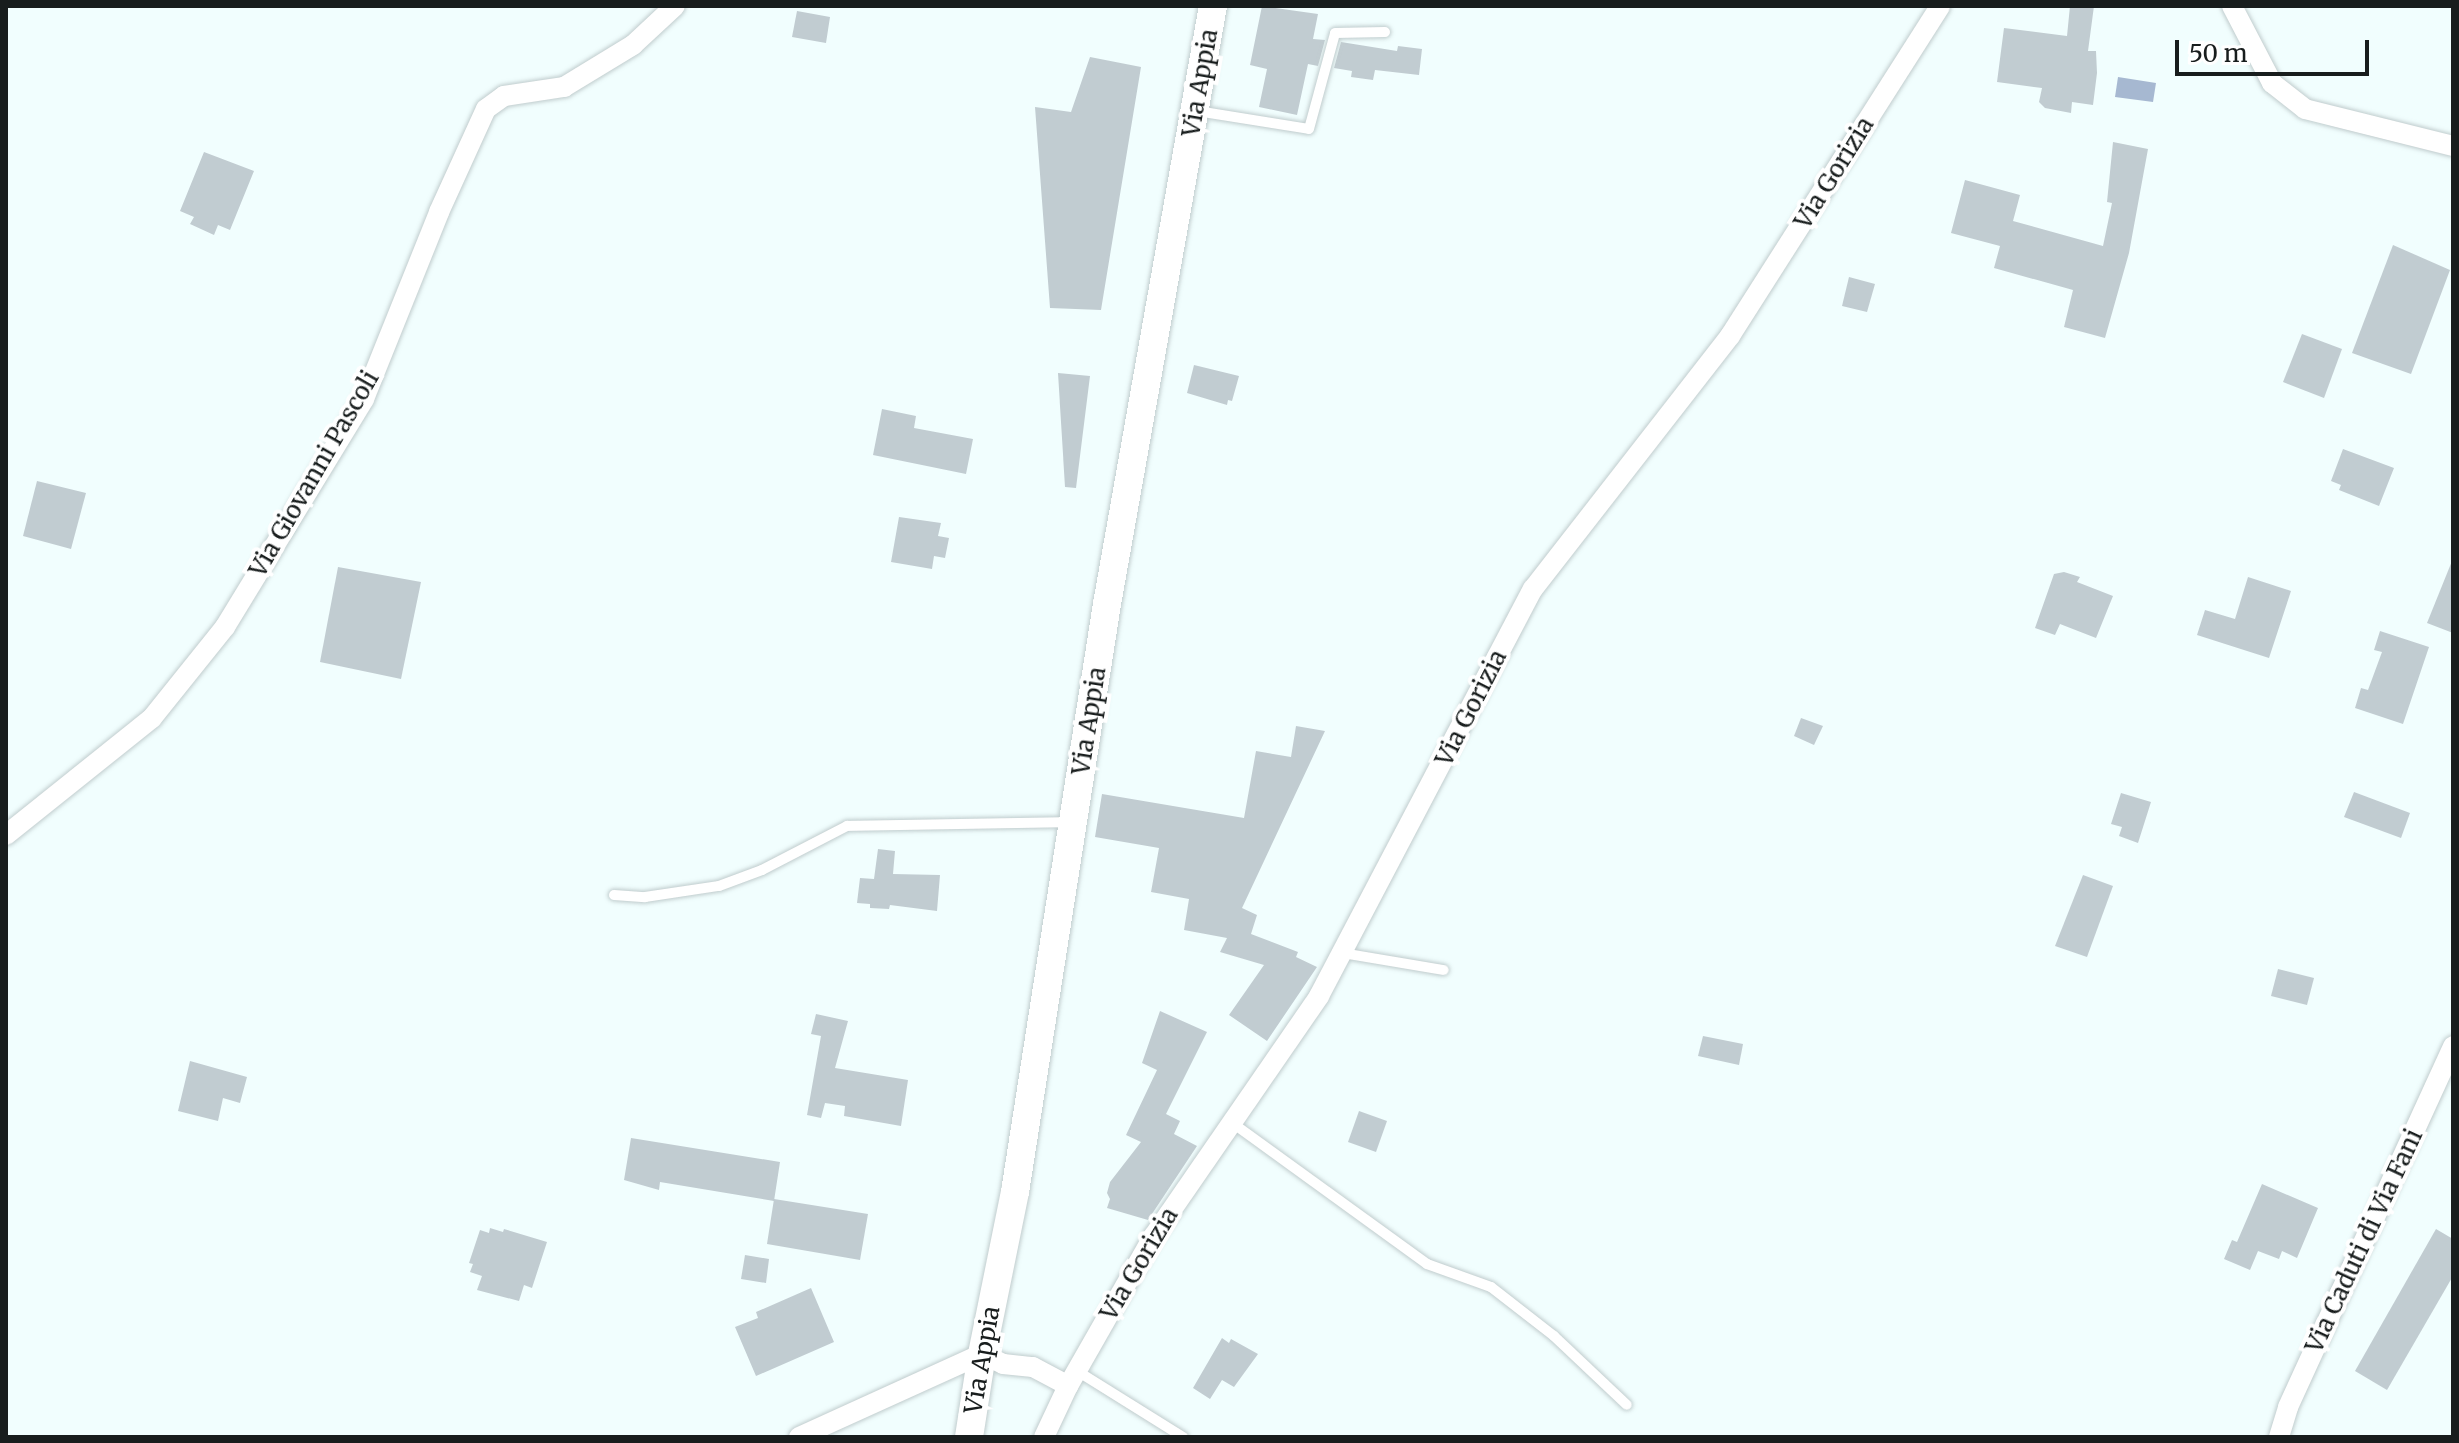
<!DOCTYPE html>
<style>
body{margin:0}
#map{position:relative;width:2459px;height:1443px;overflow:hidden;background:#f1fefe;font-family:Merriweather,serif}
div>[style]{position:absolute}
.water>*{inset:0;background:#a6b8d1}
.building>*{inset:0;background:#c1ccd1}
.roads{filter:drop-shadow(0 0 2px #c0cccd) drop-shadow(0 0 2px #c0cccd)}
.lane>*{height:10px;margin:-5px;padding:0 5px;transform-origin:5px;border-radius:5px;background:#fff}
.street>*{height:20px;margin:-10px;padding:0 10px;transform-origin:10px;border-radius:10px;background:#fff}
.secondary>*{height:28px;margin:-14px;padding:0 14px;transform-origin:14px;border-radius:14px;background:#fff}
span{translate:-50% -50%;white-space:nowrap;text-align:center;line-height:1.15;-webkit-text-stroke:8px #fff;paint-order:stroke}
.street-label{font-size:24px;color:#181d1d}
.frame{position:absolute;inset:0;border:8px solid #181d1d;pointer-events:none}
.scale{position:absolute;left:2175px;top:40px;width:194px;height:36px;box-sizing:border-box;border:4px solid #181d1d;border-top:0;padding-left:10px;font-size:24px;line-height:28px;white-space:nowrap;color:#181d1d;-webkit-text-stroke:6px #fff;paint-order:stroke}
</style>
<div id="map">
<div class="water">
<div style="clip-path:polygon(2118px 77px,2156px 83px,2153px 102px,2115px 97px)"></div>
</div>
<div class="building">
<div style="clip-path:polygon(1262px 6px,1318px 14px,1313px 39px,1325px 40px,1318px 66px,1308px 64px,1297px 115px,1259px 107px,1267px 69px,1250px 65px)"></div>
<div style="clip-path:polygon(2070px 6px,2094px 6px,2088px 51px,2096px 51px,2097px 73px,2093px 105px,2072px 102px,2071px 113px,2045px 108px,2039px 102px,2042px 88px,1997px 82px,2004px 28px,2067px 36px)"></div>
<div style="clip-path:polygon(797px 11px,830px 17px,826px 43px,792px 37px)"></div>
<div style="clip-path:polygon(1341px 42px,1397px 51px,1398px 46px,1422px 49px,1419px 75px,1375px 70px,1373px 80px,1351px 77px,1352px 71px,1334px 68px)"></div>
<div style="clip-path:polygon(1090px 57px,1141px 67px,1101px 310px,1050px 308px,1035px 107px,1071px 112px)"></div>
<div style="clip-path:polygon(2113px 142px,2148px 149px,2129px 253px,2105px 338px,2064px 327px,2073px 290px,1994px 268px,2000px 246px,1951px 233px,1965px 180px,2020px 195px,2013px 221px,2103px 246px,2112px 203px,2107px 202px)"></div>
<div style="clip-path:polygon(204px 152px,254px 171px,230px 230px,218px 225px,214px 235px,190px 224px,194px 217px,180px 211px)"></div>
<div style="clip-path:polygon(2393px 245px,2450px 270px,2411px 374px,2352px 353px)"></div>
<div style="clip-path:polygon(1849px 277px,1875px 284px,1867px 312px,1842px 306px)"></div>
<div style="clip-path:polygon(2302px 334px,2342px 349px,2324px 398px,2283px 382px)"></div>
<div style="clip-path:polygon(1194px 365px,1239px 376px,1232px 401px,1228px 400px,1227px 405px,1187px 393px)"></div>
<div style="clip-path:polygon(1058px 373px,1090px 376px,1076px 488px,1065px 487px)"></div>
<div style="clip-path:polygon(882px 409px,916px 416px,914px 428px,973px 439px,966px 474px,873px 455px)"></div>
<div style="clip-path:polygon(2343px 449px,2394px 468px,2379px 506px,2339px 490px,2341px 485px,2331px 481px)"></div>
<div style="clip-path:polygon(37px 481px,86px 493px,71px 549px,23px 536px)"></div>
<div style="clip-path:polygon(899px 517px,941px 523px,938px 536px,949px 538px,945px 558px,934px 556px,932px 569px,891px 562px)"></div>
<div style="clip-path:polygon(2452px 561px,2453px 561px,2453px 633px,2427px 623px)"></div>
<div style="clip-path:polygon(338px 567px,421px 582px,401px 679px,320px 662px)"></div>
<div style="clip-path:polygon(2064px 572px,2080px 577px,2077px 582px,2113px 596px,2096px 638px,2060px 624px,2055px 635px,2035px 628px,2054px 574px)"></div>
<div style="clip-path:polygon(2248px 577px,2291px 591px,2269px 658px,2197px 635px,2205px 610px,2235px 619px)"></div>
<div style="clip-path:polygon(2380px 631px,2429px 647px,2403px 724px,2355px 708px,2361px 688px,2368px 690px,2382px 652px,2374px 650px)"></div>
<div style="clip-path:polygon(1801px 718px,1823px 726px,1814px 745px,1794px 736px)"></div>
<div style="clip-path:polygon(1296px 726px,1325px 731px,1242px 908px,1257px 915px,1251px 934px,1298px 952px,1296px 957px,1317px 967px,1267px 1041px,1229px 1015px,1264px 965px,1220px 952px,1227px 938px,1184px 930px,1189px 899px,1151px 892px,1159px 848px,1095px 837px,1102px 794px,1244px 818px,1256px 751px,1291px 757px)"></div>
<div style="clip-path:polygon(2354px 792px,2410px 813px,2401px 838px,2344px 817px)"></div>
<div style="clip-path:polygon(2121px 793px,2151px 802px,2138px 843px,2119px 836px,2122px 827px,2111px 824px)"></div>
<div style="clip-path:polygon(878px 849px,895px 851px,893px 874px,940px 875px,937px 911px,890px 905px,889px 909px,870px 908px,870px 904px,857px 903px,860px 878px,874px 879px)"></div>
<div style="clip-path:polygon(2083px 875px,2113px 886px,2087px 957px,2055px 946px)"></div>
<div style="clip-path:polygon(2278px 969px,2314px 978px,2307px 1005px,2271px 996px)"></div>
<div style="clip-path:polygon(1160px 1011px,1207px 1032px,1166px 1114px,1180px 1121px,1174px 1134px,1197px 1146px,1148px 1220px,1107px 1208px,1110px 1199px,1107px 1193px,1110px 1182px,1141px 1142px,1126px 1135px,1157px 1070px,1142px 1063px)"></div>
<div style="clip-path:polygon(816px 1014px,848px 1021px,835px 1068px,908px 1080px,901px 1126px,844px 1116px,845px 1106px,825px 1103px,821px 1118px,807px 1115px,821px 1036px,811px 1034px)"></div>
<div style="clip-path:polygon(1703px 1036px,1743px 1044px,1739px 1065px,1698px 1056px)"></div>
<div style="clip-path:polygon(190px 1061px,247px 1077px,240px 1103px,223px 1098px,218px 1121px,178px 1111px)"></div>
<div style="clip-path:polygon(1359px 1111px,1387px 1121px,1376px 1152px,1348px 1142px)"></div>
<div style="clip-path:polygon(631px 1138px,780px 1162px,774px 1201px,660px 1182px,659px 1190px,624px 1180px)"></div>
<div style="clip-path:polygon(2262px 1184px,2318px 1208px,2297px 1258px,2282px 1251px,2279px 1259px,2258px 1251px,2250px 1270px,2224px 1259px,2232px 1240px,2237px 1242px)"></div>
<div style="clip-path:polygon(774px 1199px,868px 1214px,860px 1260px,767px 1244px)"></div>
<div style="clip-path:polygon(490px 1228px,503px 1232px,504px 1229px,547px 1242px,532px 1288px,524px 1285px,519px 1301px,477px 1290px,482px 1276px,470px 1272px,473px 1264px,469px 1263px,480px 1230px,489px 1233px)"></div>
<div style="clip-path:polygon(2436px 1229px,2453px 1239px,2453px 1276px,2387px 1390px,2355px 1371px)"></div>
<div style="clip-path:polygon(745px 1255px,769px 1259px,766px 1283px,741px 1279px)"></div>
<div style="clip-path:polygon(811px 1288px,834px 1342px,756px 1376px,735px 1327px,758px 1318px,756px 1312px)"></div>
<div style="clip-path:polygon(1222px 1338px,1229px 1343px,1231px 1339px,1258px 1354px,1234px 1387px,1222px 1380px,1210px 1399px,1193px 1388px)"></div>
</div>
<div class="roads">
<div class="lane">
<div style="left:1197px;top:111px;width:113px;rotate:9.1deg"></div>
<div style="left:1309px;top:129px;width:99px;rotate:-74.8deg"></div>
<div style="left:1335px;top:33px;width:50px;rotate:-1.1deg"></div>
<div style="left:614px;top:895px;width:31px;rotate:4deg"></div>
<div style="left:645px;top:897px;width:75px;rotate:-8.5deg"></div>
<div style="left:719px;top:886px;width:46px;rotate:-20.4deg"></div>
<div style="left:762px;top:870px;width:96px;rotate:-27.4deg"></div>
<div style="left:847px;top:826px;width:224px;rotate:-1deg"></div>
<div style="left:1342px;top:953px;width:103px;rotate:9.5deg"></div>
<div style="left:1231px;top:1122px;width:242px;rotate:35.9deg"></div>
<div style="left:1427px;top:1264px;width:68px;rotate:19.8deg"></div>
<div style="left:1491px;top:1287px;width:80px;rotate:37.9deg"></div>
<div style="left:1554px;top:1336px;width:100px;rotate:43.4deg"></div>
<div style="left:1077px;top:1371px;width:125px;rotate:31.9deg"></div>
</div>
<div class="street">
<div style="left:2232px;top:6px;width:87px;rotate:62.5deg"></div>
<div style="left:2272px;top:83px;width:42px;rotate:38.2deg"></div>
<div style="left:2305px;top:109px;width:153px;rotate:14deg"></div>
<div style="left:6px;top:835px;width:187px;rotate:-38.7deg"></div>
<div style="left:152px;top:718px;width:117px;rotate:-51.3deg"></div>
<div style="left:225px;top:627px;width:267px;rotate:-58.6deg"></div>
<div style="left:364px;top:399px;width:201px;rotate:-68.1deg"></div>
<div style="left:439px;top:212px;width:113px;rotate:-65.5deg"></div>
<div style="left:486px;top:109px;width:22px;rotate:-36deg"></div>
<div style="left:504px;top:96px;width:61px;rotate:-8.5deg"></div>
<div style="left:564px;top:87px;width:81px;rotate:-31.3deg"></div>
<div style="left:633px;top:45px;width:57px;rotate:-42.9deg"></div>
<div style="left:799px;top:1437px;width:201px;rotate:-24.4deg"></div>
<div style="left:982px;top:1354px;width:23px;rotate:25deg"></div>
<div style="left:1003px;top:1364px;width:30px;rotate:6deg"></div>
<div style="left:1033px;top:1367px;width:40px;rotate:28deg"></div>
<div style="left:1044px;top:1437px;width:56px;rotate:-64.8deg"></div>
<div style="left:1068px;top:1386px;width:172px;rotate:-60.3deg"></div>
<div style="left:1153px;top:1237px;width:293px;rotate:-55.4deg"></div>
<div style="left:1319px;top:996px;width:460px;rotate:-62.3deg"></div>
<div style="left:1533px;top:589px;width:321px;rotate:-52.1deg"></div>
<div style="left:1730px;top:336px;width:391px;rotate:-57.5deg"></div>
<div style="left:2279px;top:1437px;width:31px;rotate:-73deg"></div>
<div style="left:2288px;top:1407px;width:397px;rotate:-65.4deg"></div>
</div>
<div class="secondary">
<div style="left:969px;top:1437px;width:84px;rotate:-81.1deg"></div>
<div style="left:982px;top:1354px;width:165px;rotate:-78.5deg"></div>
<div style="left:1015px;top:1192px;width:595px;rotate:-81.11deg"></div>
<div style="left:1107px;top:604px;width:607px;rotate:-79.95deg"></div>
</div>
</div>
<div class="street-label">
<span style="left:1200px;top:83px;rotate:-80deg">Via Appia</span>
<span style="left:1834px;top:173px;rotate:-58deg">Via Gorizia</span>
<span style="left:314px;top:474px;rotate:-60deg">Via Giovanni Pascoli</span>
<span style="left:1471px;top:708px;rotate:-63deg">Via Gorizia</span>
<span style="left:1089px;top:721px;rotate:-81deg">Via Appia</span>
<span style="left:2364px;top:1241px;rotate:-65deg">Via Caduti di Via Fani</span>
<span style="left:1139px;top:1264px;rotate:-59deg">Via Gorizia</span>
<span style="left:982px;top:1360px;rotate:-80deg">Via Appia</span>
</div>
<div class="frame"></div>
<div class="scale">50 m</div>
</div>
